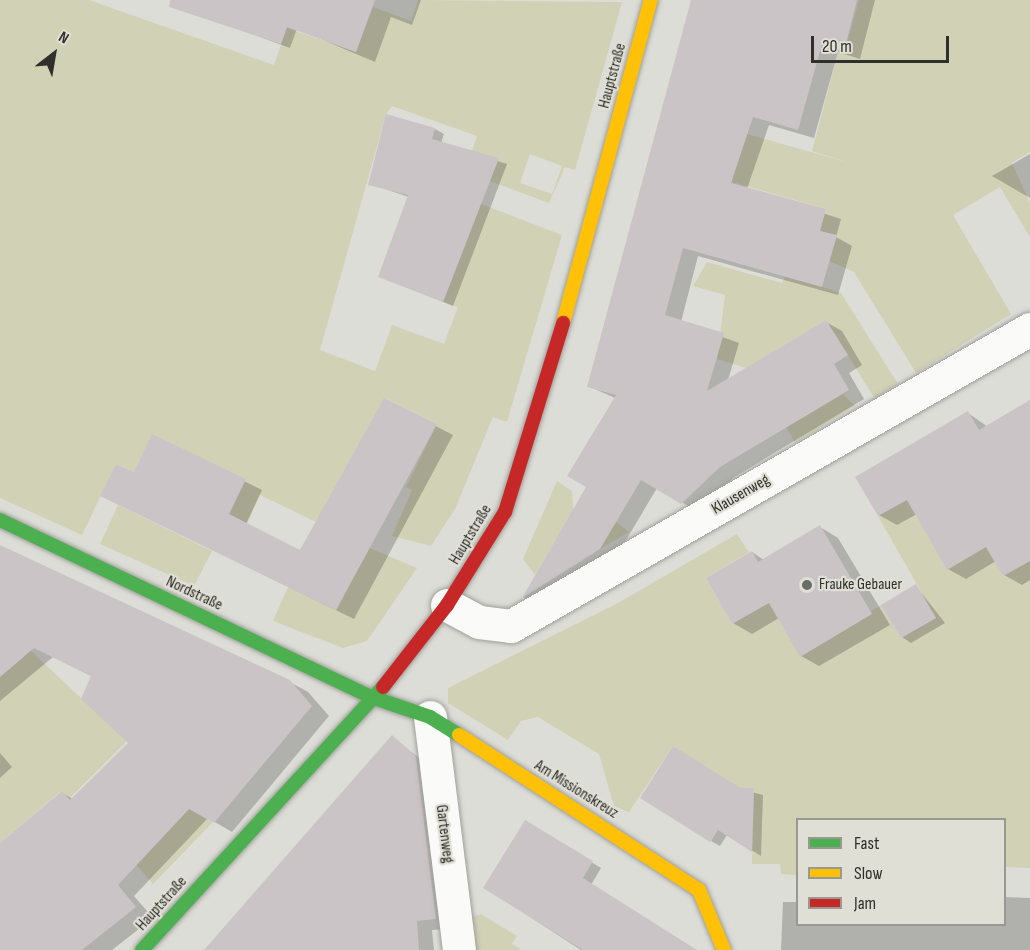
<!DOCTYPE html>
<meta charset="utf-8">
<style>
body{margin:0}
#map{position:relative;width:1030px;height:950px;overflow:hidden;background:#ddddd7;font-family:"Sofia Sans Condensed",sans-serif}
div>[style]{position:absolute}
.green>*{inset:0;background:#d1d1b6}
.shadow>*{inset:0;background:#0003}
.building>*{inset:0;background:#cbc4c7}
.roads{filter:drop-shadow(0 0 2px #9f9f9b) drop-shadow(0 0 2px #9f9f9b)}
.street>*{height:33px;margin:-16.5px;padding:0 16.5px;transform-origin:16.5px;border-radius:16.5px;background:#fafaf9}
.fast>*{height:14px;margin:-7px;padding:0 7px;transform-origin:7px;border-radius:7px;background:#4caf50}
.slow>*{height:14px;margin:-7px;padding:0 7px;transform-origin:7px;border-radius:7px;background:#ffc107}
.jam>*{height:14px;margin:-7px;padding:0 7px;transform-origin:7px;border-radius:7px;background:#c62828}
.dots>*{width:16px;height:16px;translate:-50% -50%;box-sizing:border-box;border:3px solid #dfdfd5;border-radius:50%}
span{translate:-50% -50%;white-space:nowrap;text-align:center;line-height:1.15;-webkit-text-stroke:4.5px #dfdfd5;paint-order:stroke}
.street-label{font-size:16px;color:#2f2f2b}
.poi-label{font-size:16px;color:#2f2f2b}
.left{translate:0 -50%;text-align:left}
.legend{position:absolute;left:796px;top:818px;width:210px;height:108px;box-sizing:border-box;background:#dfdfd5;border:2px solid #999991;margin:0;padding:8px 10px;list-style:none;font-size:18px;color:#2f2f2b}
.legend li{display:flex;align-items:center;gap:12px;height:30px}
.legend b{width:30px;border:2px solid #999991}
.north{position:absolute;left:24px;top:24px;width:60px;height:60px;-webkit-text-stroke:4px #dfdfd5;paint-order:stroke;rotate:31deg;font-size:16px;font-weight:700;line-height:24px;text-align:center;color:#2f2f2b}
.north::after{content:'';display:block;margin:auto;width:21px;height:27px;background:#2f2f2b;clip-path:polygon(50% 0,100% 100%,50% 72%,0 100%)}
.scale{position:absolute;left:811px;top:36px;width:138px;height:27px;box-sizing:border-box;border:3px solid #2f2f2b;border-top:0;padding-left:8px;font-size:18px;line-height:21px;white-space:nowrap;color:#2f2f2b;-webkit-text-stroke:4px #dfdfd5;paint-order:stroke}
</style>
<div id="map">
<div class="green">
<div style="clip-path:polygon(evenodd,0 0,89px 0,274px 65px,287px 28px,356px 52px,373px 7px,411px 21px,418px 0,622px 2px,575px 170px,565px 167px,549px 203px,465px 172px,477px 136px,392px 106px,386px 114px,320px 350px,375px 371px,392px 325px,444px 344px,458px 307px,443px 302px,469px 236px,468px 199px,562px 235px,507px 422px,493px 417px,455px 509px,431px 546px,392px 536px,412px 490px,406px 487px,437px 424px,385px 398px,318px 523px,260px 495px,247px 524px,229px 515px,246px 479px,199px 457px,134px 472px,116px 464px,82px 535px,0 498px,0 0,530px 154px,562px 166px,552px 194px,520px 183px,530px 154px)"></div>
<div style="clip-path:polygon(859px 0,1030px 0,1030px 152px,1012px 163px,1030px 203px,1030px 237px,1000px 187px,953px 215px,1011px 314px,916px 373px,854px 272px,829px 261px,837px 236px,820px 231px,826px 209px,732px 182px,733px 130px,850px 163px,812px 151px,839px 49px,845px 50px)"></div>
<div style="clip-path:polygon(707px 262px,782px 283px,786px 275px,841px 293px,898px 384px,875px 399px,826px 320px,768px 355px,802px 418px,843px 394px,855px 406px,795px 443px,756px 371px,717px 359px,725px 295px,693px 286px)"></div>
<div style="clip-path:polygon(557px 481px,572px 491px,573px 508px,597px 521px,608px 516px,629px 532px,585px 558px,556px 539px,535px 575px,523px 559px)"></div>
<div style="clip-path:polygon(906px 499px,939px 555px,986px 547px,1003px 576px,1030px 561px,1030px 868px,1005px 867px,1004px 820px,798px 820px,797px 875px,781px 874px,780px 864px,752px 864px,754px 788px,735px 787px,673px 746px,629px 812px,614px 806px,599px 754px,538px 717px,521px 721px,508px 740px,448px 703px,448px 688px,618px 603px,737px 534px,749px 552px,706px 578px,732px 624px,769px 603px,800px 656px,881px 605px,901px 638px,936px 618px,878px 516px)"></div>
<div style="clip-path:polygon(118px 505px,212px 551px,194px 586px,100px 544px)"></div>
<div style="clip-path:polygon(367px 547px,417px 568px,367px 641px,343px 648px,273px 621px,288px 587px,337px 610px)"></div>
<div style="clip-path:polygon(17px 638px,127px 741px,69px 799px,61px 791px,7px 837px,0 926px,0 677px)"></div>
<div style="clip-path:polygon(194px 804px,212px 823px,153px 884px,109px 833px,153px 847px)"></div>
<div style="clip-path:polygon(481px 914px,517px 936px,512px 944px,522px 950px,469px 950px,465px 920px)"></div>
</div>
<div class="shadow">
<div style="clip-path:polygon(239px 0,284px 0,304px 9px,290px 48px,230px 26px)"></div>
<div style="clip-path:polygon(315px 0,421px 0,412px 25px,391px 17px,375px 62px,304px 32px)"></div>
<div style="clip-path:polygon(693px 0,875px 0,860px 59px,838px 52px,814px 138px,769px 125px,747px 189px,841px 219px,836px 237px,852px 246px,838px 295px,698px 256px,681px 322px,739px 343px,728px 380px,826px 322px,842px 331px,862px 365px,849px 373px,864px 399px,736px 476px,697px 511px,657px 488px,616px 557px,539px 606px,524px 597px,588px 486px,615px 398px,588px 386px)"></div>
<div style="clip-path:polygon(435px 129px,444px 134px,441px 143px,507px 164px,453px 306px,379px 276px,409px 197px,370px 184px)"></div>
<div style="clip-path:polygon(1030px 154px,1030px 198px,992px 176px)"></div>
<div style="clip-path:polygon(385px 400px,453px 435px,354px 619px,102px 496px,135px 474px,153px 436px,262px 490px,246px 524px,300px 552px)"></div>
<div style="clip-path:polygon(1030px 402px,1030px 580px,1022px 585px,1004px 575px,996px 561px,966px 579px,948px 569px,917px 514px,897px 525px,879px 515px,968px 413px,988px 427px)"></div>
<div style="clip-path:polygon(820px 527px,838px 538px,890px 625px,819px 666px,801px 656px,779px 618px,752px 634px,733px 623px,752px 552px,764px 560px)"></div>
<div style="clip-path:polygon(0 547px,290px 682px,308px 692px,329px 716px,232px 832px,208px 818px,134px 896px,153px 918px,112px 950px,0 950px,0 906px,62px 793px,73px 799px,130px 743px,93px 677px,53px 657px,0 701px)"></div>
<div style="clip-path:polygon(916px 586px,945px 623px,911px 643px,902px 637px)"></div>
<div style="clip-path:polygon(392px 737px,431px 767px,451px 928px,432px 930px,434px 950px,206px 950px)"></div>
<div style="clip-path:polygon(0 753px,12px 767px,0 778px)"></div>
<div style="clip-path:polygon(740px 789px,763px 795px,761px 856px,727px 835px,720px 846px,711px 841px)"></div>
<div style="clip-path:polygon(526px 822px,601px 868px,591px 885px,678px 950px,581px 950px,485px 888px)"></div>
<div style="clip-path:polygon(1004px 897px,1030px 898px,1030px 950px,781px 950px,783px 902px,798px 902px,798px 924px,1004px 924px)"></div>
</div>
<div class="building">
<div style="clip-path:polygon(170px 0,375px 0,356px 52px,287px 27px,281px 44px,169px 7px)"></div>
<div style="clip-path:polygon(691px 0,857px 0,844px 51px,822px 44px,798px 130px,753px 117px,731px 183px,826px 209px,820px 231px,837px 235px,822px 287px,683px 248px,665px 315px,724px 333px,707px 391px,826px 320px,848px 355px,834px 364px,849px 390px,720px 467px,681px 504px,641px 480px,600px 549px,522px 598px,586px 487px,567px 476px,616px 395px,587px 387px)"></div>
<div style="clip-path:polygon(386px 114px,435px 128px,432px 139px,499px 158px,443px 302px,378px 277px,408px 195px,368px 185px)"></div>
<div style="clip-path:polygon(384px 398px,437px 424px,336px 610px,100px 496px,116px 464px,134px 472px,152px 434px,246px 479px,229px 514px,300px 550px)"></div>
<div style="clip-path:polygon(1030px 400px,1030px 561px,1003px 576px,986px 547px,947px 570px,907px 500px,878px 516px,855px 477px,968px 411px,979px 430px)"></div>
<div style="clip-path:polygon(820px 525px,872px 614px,800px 657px,769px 603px,732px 624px,706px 578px,752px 551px,758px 562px)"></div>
<div style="clip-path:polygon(0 545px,290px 680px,312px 706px,214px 823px,189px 809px,118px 885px,136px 907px,82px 950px,0 950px,0 843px,62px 791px,70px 800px,128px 743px,81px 699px,91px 676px,34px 648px,0 677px)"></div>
<div style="clip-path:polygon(916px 584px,936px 618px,901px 638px,881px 605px)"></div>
<div style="clip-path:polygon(392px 735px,416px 756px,436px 919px,417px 921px,419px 950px,204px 950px)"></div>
<div style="clip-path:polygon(673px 746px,739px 787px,754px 788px,752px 852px,718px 830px,710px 842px,640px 798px)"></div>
<div style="clip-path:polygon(525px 820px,593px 861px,583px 878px,697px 950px,583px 950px,483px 888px)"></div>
</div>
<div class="roads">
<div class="street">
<div style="left:447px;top:605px;width:36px;rotate:28deg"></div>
<div style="left:479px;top:622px;width:32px;rotate:7deg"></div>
<div style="left:511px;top:626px;width:598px;rotate:-29.78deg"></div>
<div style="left:430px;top:717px;width:235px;rotate:82.9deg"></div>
</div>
<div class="fast">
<div style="left:0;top:520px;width:414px;rotate:25.5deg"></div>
<div style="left:374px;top:698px;width:59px;rotate:18.7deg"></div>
<div style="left:430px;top:717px;width:34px;rotate:32deg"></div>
<div style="left:142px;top:950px;width:357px;rotate:-47.5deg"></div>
</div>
<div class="slow">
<div style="left:563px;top:323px;width:335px;rotate:-74.8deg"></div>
<div style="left:459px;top:735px;width:286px;rotate:32.9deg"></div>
<div style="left:699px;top:890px;width:65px;rotate:67.4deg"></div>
</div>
<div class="jam">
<div style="left:383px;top:687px;width:104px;rotate:-52deg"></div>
<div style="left:447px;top:605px;width:110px;rotate:-58.1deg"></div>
<div style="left:505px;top:512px;width:198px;rotate:-72.9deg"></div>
</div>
</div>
<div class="dots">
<div style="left:807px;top:585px;background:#6c6c67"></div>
</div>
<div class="street-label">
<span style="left:613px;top:76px;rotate:-75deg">Hauptstraße</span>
<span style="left:741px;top:495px;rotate:-30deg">Klausenweg</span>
<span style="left:471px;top:535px;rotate:-59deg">Hauptstraße</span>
<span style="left:194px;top:594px;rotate:25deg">Nordstraße</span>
<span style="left:576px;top:790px;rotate:32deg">Am Missionskreuz</span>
<span style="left:444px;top:834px;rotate:83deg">Gartenweg</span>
<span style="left:162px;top:904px;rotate:-48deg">Hauptstraße</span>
</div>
<div class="poi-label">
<span class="left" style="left:819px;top:585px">Frauke Gebauer</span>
</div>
<ul class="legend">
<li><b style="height:8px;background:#4caf50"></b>Fast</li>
<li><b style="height:8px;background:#ffc107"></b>Slow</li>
<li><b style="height:8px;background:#c62828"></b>Jam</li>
</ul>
<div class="north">N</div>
<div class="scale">20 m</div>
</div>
